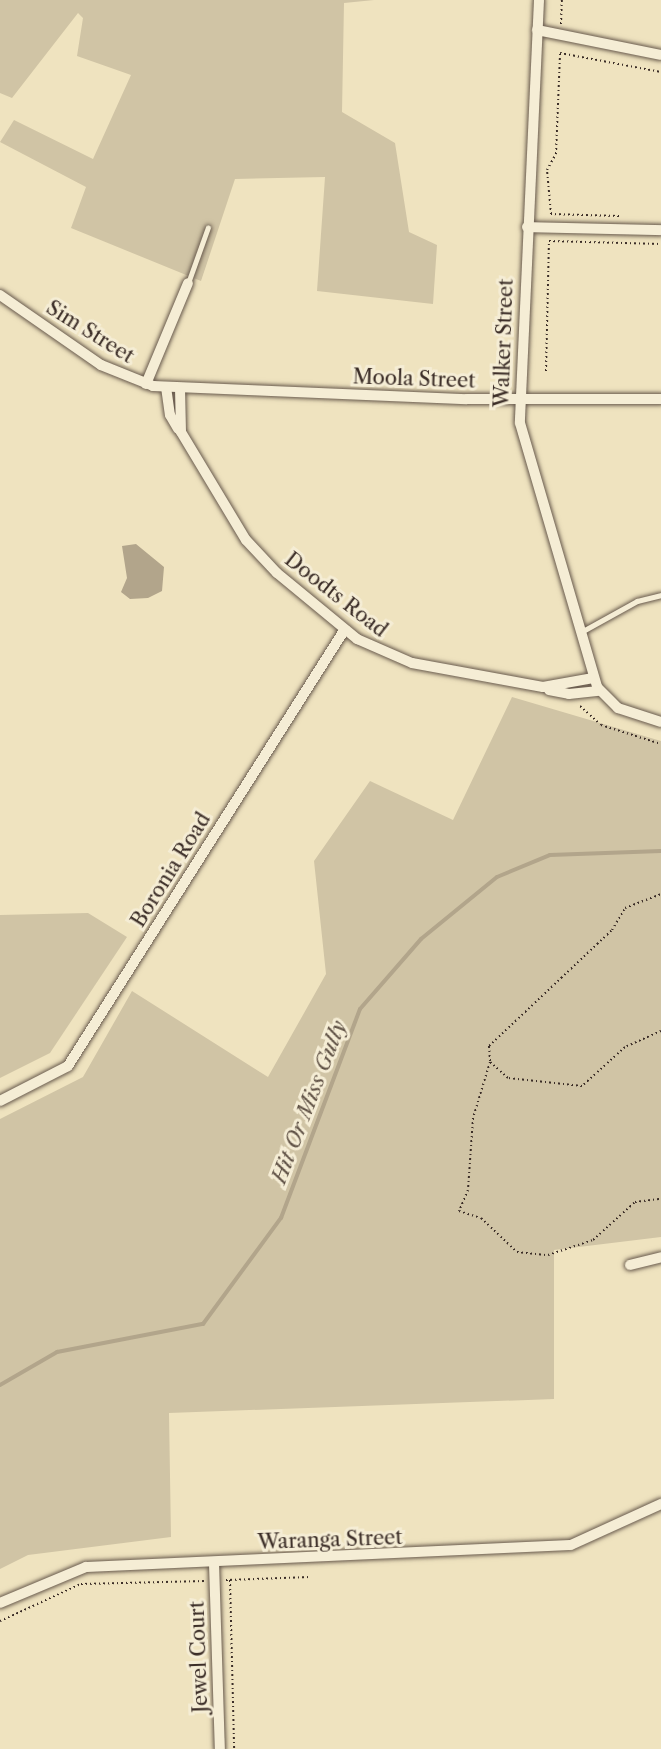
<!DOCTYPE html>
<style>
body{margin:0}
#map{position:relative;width:661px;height:1749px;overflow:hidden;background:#efe3bf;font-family:"Libre Caslon Text",serif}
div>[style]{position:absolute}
.green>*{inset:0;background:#d0c4a5}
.water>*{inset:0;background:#b2a58b}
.stream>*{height:4px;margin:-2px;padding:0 2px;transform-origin:2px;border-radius:2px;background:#b2a58b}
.path>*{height:2px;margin-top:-1px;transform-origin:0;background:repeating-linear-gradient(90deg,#3b2d27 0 1.5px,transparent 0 4.5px)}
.roads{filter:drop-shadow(0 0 2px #685a4d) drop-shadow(0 0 2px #685a4d)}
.lane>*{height:5px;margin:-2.5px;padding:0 2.5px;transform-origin:2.5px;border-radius:2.5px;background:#f5edd5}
.street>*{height:10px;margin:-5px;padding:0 5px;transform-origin:5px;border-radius:5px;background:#f5edd5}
span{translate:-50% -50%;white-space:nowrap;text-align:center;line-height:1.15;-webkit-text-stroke:6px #f5edd5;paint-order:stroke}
.street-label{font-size:20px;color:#3b2d27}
.water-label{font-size:21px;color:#5f5145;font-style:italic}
</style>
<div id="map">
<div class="green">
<div style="clip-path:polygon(0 0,374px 0,344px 3px,342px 112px,395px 143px,409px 232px,437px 245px,433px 304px,317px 291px,325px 177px,235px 179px,201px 281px,71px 228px,86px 187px,0 142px,14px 120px,93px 159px,131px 75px,77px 56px,83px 18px,78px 13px,12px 98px,0 93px)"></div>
<div style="clip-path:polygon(512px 697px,661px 741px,661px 1237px,554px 1250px,554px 1399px,169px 1413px,171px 1537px,28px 1555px,0 1569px,0 1119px,83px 1077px,132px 991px,268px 1077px,326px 974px,314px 861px,370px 781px,453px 820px)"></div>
<div style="clip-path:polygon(88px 913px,127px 937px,50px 1053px,0 1078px,0 915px)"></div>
</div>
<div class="water">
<div style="clip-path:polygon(136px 544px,164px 567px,162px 591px,148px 598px,130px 599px,121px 592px,127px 578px,122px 546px)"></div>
</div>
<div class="stream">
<div style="left:0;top:1385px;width:66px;rotate:-30.1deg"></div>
<div style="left:57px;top:1352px;width:149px;rotate:-10.9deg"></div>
<div style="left:203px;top:1324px;width:132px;rotate:-53.7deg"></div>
<div style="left:281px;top:1218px;width:223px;rotate:-69.3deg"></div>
<div style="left:360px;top:1009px;width:93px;rotate:-48.9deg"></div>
<div style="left:421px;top:939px;width:98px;rotate:-39.2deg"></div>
<div style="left:497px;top:877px;width:57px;rotate:-22.5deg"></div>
<div style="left:550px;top:855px;width:111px;rotate:-2.1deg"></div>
</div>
<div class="path">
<div style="left:561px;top:24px;width:24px;rotate:-88deg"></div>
<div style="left:619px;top:216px;width:68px;rotate:-178.3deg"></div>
<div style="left:551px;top:214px;width:44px;rotate:-95.2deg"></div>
<div style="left:547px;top:170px;width:18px;rotate:-61deg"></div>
<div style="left:556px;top:154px;width:101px;rotate:-87.7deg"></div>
<div style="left:560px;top:53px;width:103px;rotate:10.7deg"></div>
<div style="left:546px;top:371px;width:130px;rotate:-88.7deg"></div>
<div style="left:549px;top:241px;width:112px;rotate:1.5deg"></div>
<div style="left:580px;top:706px;width:28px;rotate:42deg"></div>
<div style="left:601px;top:725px;width:63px;rotate:17.6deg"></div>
<div style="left:661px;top:1031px;width:39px;rotate:156deg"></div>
<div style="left:625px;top:1047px;width:58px;rotate:137.8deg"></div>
<div style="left:582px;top:1086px;width:74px;rotate:-173.8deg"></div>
<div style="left:508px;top:1078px;width:24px;rotate:-138deg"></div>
<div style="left:490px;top:1062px;width:59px;rotate:106.9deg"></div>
<div style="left:473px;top:1118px;width:72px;rotate:94deg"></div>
<div style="left:468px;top:1190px;width:23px;rotate:113deg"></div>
<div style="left:459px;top:1211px;width:23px;rotate:18deg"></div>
<div style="left:481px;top:1218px;width:50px;rotate:43.4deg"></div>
<div style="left:517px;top:1252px;width:31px;rotate:6deg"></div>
<div style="left:548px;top:1255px;width:47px;rotate:-18.4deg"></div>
<div style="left:593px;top:1240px;width:57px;rotate:-42.1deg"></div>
<div style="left:635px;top:1202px;width:26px;rotate:-7deg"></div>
<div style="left:490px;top:1061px;width:15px;rotate:-94deg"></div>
<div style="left:489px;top:1046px;width:169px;rotate:-43.3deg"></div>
<div style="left:612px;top:930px;width:26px;rotate:-59deg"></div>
<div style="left:625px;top:908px;width:39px;rotate:-21deg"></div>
<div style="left:226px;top:1580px;width:84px;rotate:-2deg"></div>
<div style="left:230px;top:1580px;width:169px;rotate:88.6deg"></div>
<div style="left:0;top:1621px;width:89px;rotate:-24.6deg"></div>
<div style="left:81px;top:1584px;width:124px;rotate:-1.4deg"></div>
</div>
<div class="roads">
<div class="lane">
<div style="left:188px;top:283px;width:59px;rotate:-70.3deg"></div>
<div style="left:581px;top:632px;width:64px;rotate:-29deg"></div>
<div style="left:637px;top:601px;width:25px;rotate:-14deg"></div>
</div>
<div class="street">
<div style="left:539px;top:0;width:423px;rotate:92.6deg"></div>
<div style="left:520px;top:423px;width:275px;rotate:73.7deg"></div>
<div style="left:597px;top:687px;width:30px;rotate:45deg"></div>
<div style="left:618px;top:708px;width:45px;rotate:18deg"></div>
<div style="left:537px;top:30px;width:126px;rotate:11.4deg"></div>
<div style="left:527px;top:227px;width:134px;rotate:1.3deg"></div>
<div style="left:0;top:295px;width:123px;rotate:34.7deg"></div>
<div style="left:101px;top:365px;width:56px;rotate:22deg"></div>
<div style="left:153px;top:386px;width:314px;rotate:2.4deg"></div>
<div style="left:467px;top:399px;width:194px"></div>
<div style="left:146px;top:384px;width:109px;rotate:-67.4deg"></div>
<div style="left:166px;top:387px;width:28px;rotate:82deg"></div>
<div style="left:170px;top:415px;width:16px;rotate:60deg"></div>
<div style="left:180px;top:388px;width:44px;rotate:88.7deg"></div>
<div style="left:181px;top:432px;width:126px;rotate:59deg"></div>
<div style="left:246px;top:540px;width:45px;rotate:46.8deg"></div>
<div style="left:277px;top:573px;width:104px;rotate:39.5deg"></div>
<div style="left:357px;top:639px;width:60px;rotate:23.6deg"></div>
<div style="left:412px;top:663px;width:133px;rotate:10.4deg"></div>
<div style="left:543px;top:687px;width:51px;rotate:-10.2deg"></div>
<div style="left:549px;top:690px;width:20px;rotate:11deg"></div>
<div style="left:569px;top:694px;width:30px;rotate:-6deg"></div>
<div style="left:0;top:1101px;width:76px;rotate:-27.2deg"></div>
<div style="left:68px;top:1066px;width:517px;rotate:-57.63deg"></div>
<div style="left:630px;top:1265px;width:32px;rotate:-14deg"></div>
<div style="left:214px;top:1563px;width:186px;rotate:88.2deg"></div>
<div style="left:0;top:1603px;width:93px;rotate:-22.7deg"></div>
<div style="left:86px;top:1567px;width:485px;rotate:-2.6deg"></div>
<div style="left:571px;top:1545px;width:99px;rotate:-24.5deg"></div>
</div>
</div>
<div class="street-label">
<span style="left:90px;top:332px;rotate:32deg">Sim Street</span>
<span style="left:504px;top:343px;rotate:-88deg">Walker Street</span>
<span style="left:414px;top:379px;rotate:2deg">Moola Street</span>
<span style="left:336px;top:595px;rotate:38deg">Doodts Road</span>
<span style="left:171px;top:870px;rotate:-58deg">Boronia Road</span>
<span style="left:330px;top:1540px;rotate:-2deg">Waranga Street</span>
<span style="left:199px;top:1657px;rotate:-92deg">Jewel Court</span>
</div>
<div class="water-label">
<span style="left:309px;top:1102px;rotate:-69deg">Hit Or Miss Gully</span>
</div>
</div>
